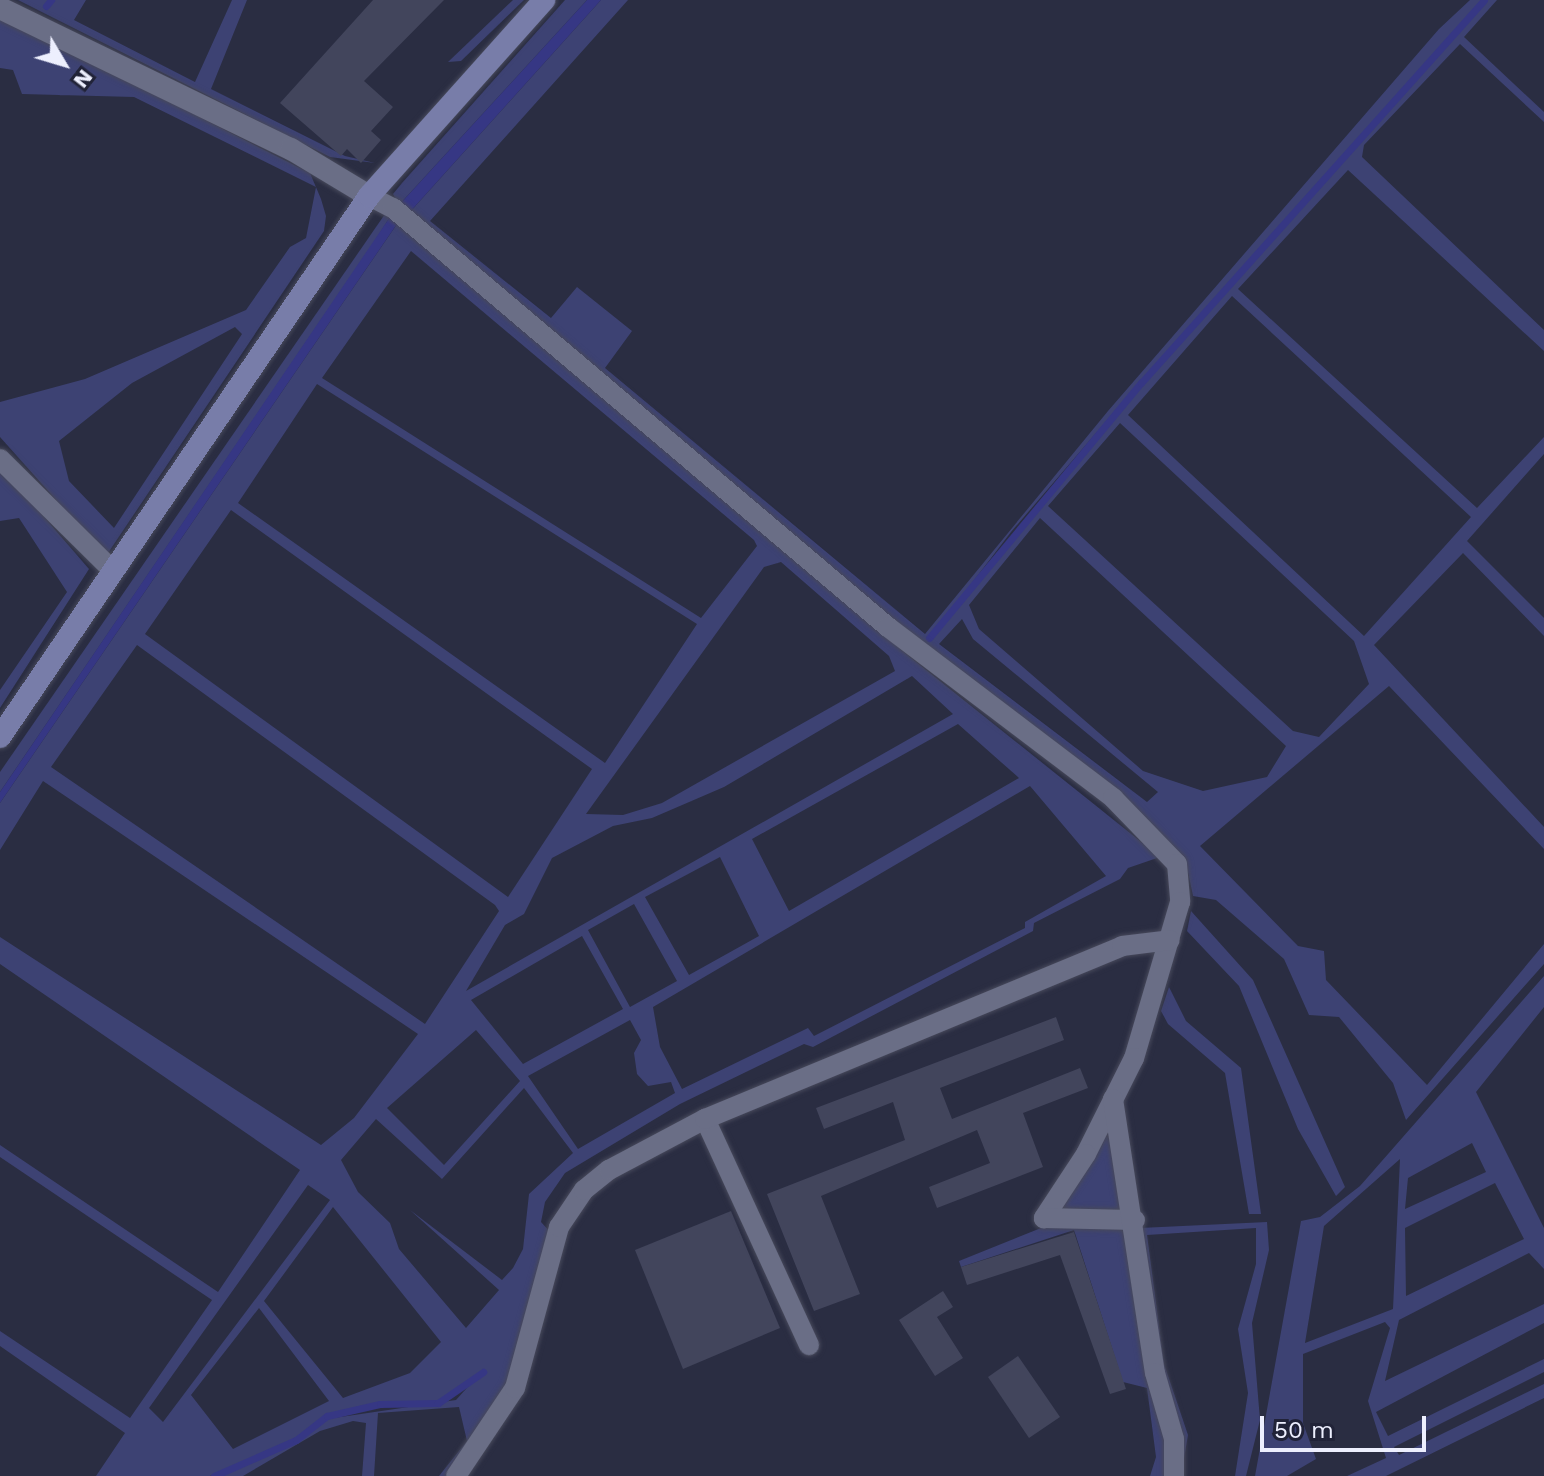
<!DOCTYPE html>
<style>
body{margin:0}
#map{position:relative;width:1544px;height:1476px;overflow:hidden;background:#2a2d42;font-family:"Work Sans",sans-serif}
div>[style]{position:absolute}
.green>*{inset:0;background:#3d4273}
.water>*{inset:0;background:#363784}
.stream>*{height:7px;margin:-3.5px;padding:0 3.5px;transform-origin:3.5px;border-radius:3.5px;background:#363784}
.building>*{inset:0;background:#42455c}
.roads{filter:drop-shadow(0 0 2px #47495b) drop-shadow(0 0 2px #47495b)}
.minor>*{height:20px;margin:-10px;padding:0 10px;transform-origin:10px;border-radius:10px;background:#6a6e86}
.tertiary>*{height:22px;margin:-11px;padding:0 11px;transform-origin:11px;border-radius:11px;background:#6a6e86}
.secondary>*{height:22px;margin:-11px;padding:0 11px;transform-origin:11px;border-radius:11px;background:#787da9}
span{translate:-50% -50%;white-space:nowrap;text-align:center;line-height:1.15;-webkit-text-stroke:6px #212338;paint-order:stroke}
.north{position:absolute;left:24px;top:24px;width:80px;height:80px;-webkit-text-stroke:6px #212338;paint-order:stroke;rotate:128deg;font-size:22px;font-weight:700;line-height:32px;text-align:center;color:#edeffe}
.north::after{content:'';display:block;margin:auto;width:28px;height:36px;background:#edeffe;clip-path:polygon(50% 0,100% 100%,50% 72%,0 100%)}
.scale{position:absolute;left:1260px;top:1416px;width:166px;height:36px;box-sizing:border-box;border:4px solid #edeffe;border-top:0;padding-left:10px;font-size:24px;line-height:28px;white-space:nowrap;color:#edeffe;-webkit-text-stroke:6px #212338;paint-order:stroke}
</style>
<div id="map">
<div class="green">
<div style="clip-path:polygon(18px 0,49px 0,45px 8px,53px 0,86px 0,74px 20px,195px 82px,232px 0,247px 0,211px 89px,345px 156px,375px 163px,330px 157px)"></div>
<div style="clip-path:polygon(513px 0,524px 0,461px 61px,448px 62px)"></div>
<div style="clip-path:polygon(565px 0,587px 0,399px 205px,393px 194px,402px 183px)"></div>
<div style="clip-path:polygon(evenodd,601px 0,628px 0,430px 221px,551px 318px,577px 287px,632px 331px,605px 368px,925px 634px,1108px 411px,1439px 29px,1470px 0,1482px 0,1140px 382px,1011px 532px,929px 639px,1142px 384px,1486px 0,1497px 0,1464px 37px,1544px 112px,1544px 122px,1460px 44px,1364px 145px,1362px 157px,1544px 330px,1544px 351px,1348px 170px,1238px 289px,1477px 508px,1544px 437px,1544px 454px,1467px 541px,1544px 618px,1544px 636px,1463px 553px,1374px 645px,1544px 827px,1544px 849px,1389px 686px,1200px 846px,1298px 946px,1324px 951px,1326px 980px,1427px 1085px,1544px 944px,1544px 964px,1406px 1120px,1393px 1083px,1339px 1017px,1309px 1015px,1284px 959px,1216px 900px,1193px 896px,1186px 863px,1156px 828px,836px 574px,409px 213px,601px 0,1232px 296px,1471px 517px,1364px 636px,1128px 415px,1232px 296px,601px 0,1120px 423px,1354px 641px,1369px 684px,1319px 737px,1293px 731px,1048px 506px,1120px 423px,601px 0,1040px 518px,1286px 746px,1267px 777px,1203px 791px,1143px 771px,979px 629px,969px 605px,1040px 518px,601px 0,962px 619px,973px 639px,1158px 792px,1147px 802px,939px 644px,962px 619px)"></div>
<div style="clip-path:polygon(evenodd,0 16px,310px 173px,321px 199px,326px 216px,324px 231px,106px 556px,0 437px,0 402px,85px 379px,246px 310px,290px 247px,306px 238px,316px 187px,134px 97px,22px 94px,13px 70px,0 68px,0 16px,235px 327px,242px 334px,114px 528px,69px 481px,59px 441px,132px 383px,235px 327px)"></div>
<div style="clip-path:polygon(385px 214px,390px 217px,376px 239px,0 792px,0 772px)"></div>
<div style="clip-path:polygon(evenodd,397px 224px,905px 653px,1160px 857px,1128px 868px,1120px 879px,1034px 923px,1033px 931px,813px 1047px,804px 1044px,680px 1104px,565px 1173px,545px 1202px,541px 1222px,551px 1233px,510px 1385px,446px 1476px,439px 1476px,467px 1441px,459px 1407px,378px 1413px,374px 1476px,362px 1476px,366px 1423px,353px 1421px,320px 1431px,243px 1476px,219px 1476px,297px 1442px,327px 1419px,456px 1400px,483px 1370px,437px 1402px,380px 1402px,326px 1415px,295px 1439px,210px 1476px,96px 1476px,125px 1433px,0 1346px,0 1331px,130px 1418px,212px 1300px,0 1157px,0 1145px,218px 1292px,300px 1170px,0 964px,0 937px,321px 1145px,354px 1118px,418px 1034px,43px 781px,0 850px,0 803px,397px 224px,411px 251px,754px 540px,757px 546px,701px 618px,322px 378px,411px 251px,397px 224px,317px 384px,697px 624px,605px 763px,238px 503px,317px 384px,397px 224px,231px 510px,592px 769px,508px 897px,145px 634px,231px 510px,397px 224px,781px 562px,889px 656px,895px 671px,662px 803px,623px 815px,586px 814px,764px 567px,781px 562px,397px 224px,137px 645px,495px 905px,499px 911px,425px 1024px,51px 767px,137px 645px,397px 224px,912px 676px,953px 714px,466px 991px,505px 925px,524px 914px,552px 858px,613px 826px,652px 818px,724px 787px,912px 676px,397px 224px,958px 724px,1019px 778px,789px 911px,752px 839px,958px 724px,397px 224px,1030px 786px,1106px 876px,1025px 922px,1025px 928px,814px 1036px,808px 1028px,682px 1089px,660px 1047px,653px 1007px,1030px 786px,397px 224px,720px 857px,759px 936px,689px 975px,645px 897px,720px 857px,397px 224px,634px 904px,677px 981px,630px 1007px,588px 930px,634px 904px,397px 224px,582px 936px,623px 1009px,523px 1064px,471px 1000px,582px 936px,397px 224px,630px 1020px,641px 1040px,634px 1053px,637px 1074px,648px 1086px,671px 1082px,675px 1093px,578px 1149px,528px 1076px,630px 1020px,397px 224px,476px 1030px,520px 1081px,444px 1165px,387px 1108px,476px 1030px,397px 224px,524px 1088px,573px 1153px,529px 1194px,523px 1249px,513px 1268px,502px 1280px,410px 1210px,499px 1290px,466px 1328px,399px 1249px,390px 1223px,358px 1192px,341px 1160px,376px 1119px,442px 1179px,524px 1088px,397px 224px,308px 1185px,330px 1200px,163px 1422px,149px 1408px,308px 1185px,397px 224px,333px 1207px,441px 1342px,410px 1373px,343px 1398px,264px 1301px,333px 1207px,397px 224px,259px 1308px,329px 1401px,233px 1449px,191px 1395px,259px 1308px)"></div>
<div style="clip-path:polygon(0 466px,89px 569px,0 708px,0 690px,67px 592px,19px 518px,0 521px)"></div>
<div style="clip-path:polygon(1191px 911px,1253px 980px,1345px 1187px,1336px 1196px,1298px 1129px,1239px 986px,1187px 931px)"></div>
<div style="clip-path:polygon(evenodd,1544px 976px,1544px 1007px,1476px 1092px,1544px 1228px,1544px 1269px,1529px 1253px,1399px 1320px,1385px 1381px,1544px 1304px,1544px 1323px,1376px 1412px,1388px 1436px,1544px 1359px,1544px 1372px,1394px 1447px,1399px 1455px,1544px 1384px,1544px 1398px,1386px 1476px,1347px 1476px,1386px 1458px,1368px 1401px,1390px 1328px,1385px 1322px,1303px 1354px,1303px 1423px,1316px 1459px,1287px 1476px,1255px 1476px,1301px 1221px,1320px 1217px,1360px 1186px,1544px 976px,1472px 1143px,1486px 1172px,1405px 1209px,1408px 1178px,1472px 1143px,1544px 976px,1400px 1159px,1393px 1309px,1305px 1343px,1324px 1226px,1400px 1159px,1544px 976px,1495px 1183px,1524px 1239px,1406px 1296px,1405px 1228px,1495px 1183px)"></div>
<div style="clip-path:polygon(1169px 987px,1186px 1021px,1241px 1068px,1261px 1214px,1249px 1214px,1225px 1073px,1168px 1024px,1161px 1011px)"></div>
<div style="clip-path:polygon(1113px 1118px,1121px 1209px,1055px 1212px)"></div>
<div style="clip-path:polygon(1267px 1222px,1269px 1250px,1252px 1323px,1260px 1420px,1246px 1476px,1235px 1476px,1248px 1393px,1238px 1329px,1256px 1264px,1256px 1228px,1147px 1235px,1164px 1364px,1188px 1435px,1181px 1476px,1181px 1432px,1159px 1367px,1140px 1228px)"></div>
<div style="clip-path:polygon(1046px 1226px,1126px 1226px,1167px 1441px,1166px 1476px,1150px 1476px,1156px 1457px,1147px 1388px,1123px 1382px,1074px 1230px,961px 1267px,959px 1261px)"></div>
</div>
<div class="water">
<div style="clip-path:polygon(587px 0,601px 0,409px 213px,399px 205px)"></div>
<div style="clip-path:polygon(390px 217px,397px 224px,0 803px,0 792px)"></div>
</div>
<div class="stream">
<div style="left:46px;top:6px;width:8px;rotate:-50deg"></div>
<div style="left:929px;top:638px;width:332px;rotate:-50.3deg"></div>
<div style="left:1141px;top:383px;width:514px;rotate:-48.15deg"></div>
<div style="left:214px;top:1476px;width:90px;rotate:-23.7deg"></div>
<div style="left:296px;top:1440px;width:39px;rotate:-38deg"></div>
<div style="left:327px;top:1416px;width:54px;rotate:-12.8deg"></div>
<div style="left:380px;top:1404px;width:58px;rotate:-1deg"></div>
<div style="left:438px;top:1403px;width:55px;rotate:-34.6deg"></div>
</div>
<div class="building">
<div style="clip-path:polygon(373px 0,444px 0,364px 81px,393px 107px,371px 131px,381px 140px,361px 163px,347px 149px,341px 156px,280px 103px)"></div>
<div style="clip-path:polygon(1056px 1017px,1064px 1040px,940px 1088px,952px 1119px,1080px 1068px,1088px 1088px,1023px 1113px,1043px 1167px,937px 1208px,929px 1187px,990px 1163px,977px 1130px,821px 1196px,860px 1294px,814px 1311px,767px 1194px,905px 1140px,893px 1102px,824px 1129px,816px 1108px)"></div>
<div style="clip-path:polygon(731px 1211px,780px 1328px,683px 1369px,635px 1250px)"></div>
<div style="clip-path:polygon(1074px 1232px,1126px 1389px,1110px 1394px,1060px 1255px,967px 1285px,961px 1267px)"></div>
<div style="clip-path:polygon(943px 1291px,953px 1307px,937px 1317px,963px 1358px,935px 1376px,899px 1320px)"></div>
<div style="clip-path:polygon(1018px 1356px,1060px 1417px,1029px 1438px,988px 1377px)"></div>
</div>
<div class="roads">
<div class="minor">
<div style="left:369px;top:196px;width:27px;rotate:27deg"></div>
<div style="left:393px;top:208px;width:649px;rotate:40.25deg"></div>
<div style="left:888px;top:627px;width:283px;rotate:37.2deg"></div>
<div style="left:1113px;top:798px;width:92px;rotate:45.9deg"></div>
<div style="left:1177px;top:864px;width:38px;rotate:85deg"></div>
<div style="left:1180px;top:902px;width:163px;rotate:106.4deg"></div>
<div style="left:1134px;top:1058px;width:107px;rotate:116.6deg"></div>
<div style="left:1086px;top:1154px;width:77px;rotate:123.3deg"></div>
<div style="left:1044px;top:1218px;width:91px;rotate:1.3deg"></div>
<div style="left:0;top:459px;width:159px;rotate:44.7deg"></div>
<div style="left:1113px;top:1099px;width:277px;rotate:81.3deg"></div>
<div style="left:1155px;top:1373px;width:69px;rotate:73.9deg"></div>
<div style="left:1174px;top:1439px;width:37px;rotate:90deg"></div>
<div style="left:705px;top:1119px;width:249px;rotate:65.3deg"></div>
<div style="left:456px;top:1476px;width:106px;rotate:-56.2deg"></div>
<div style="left:515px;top:1388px;width:167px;rotate:-74.7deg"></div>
<div style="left:559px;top:1227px;width:45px;rotate:-56deg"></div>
<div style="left:584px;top:1190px;width:32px;rotate:-39deg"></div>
<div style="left:609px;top:1170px;width:109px;rotate:-28deg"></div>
<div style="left:705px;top:1119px;width:451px;rotate:-22.5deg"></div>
<div style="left:1122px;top:946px;width:48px;rotate:-7.1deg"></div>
</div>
<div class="tertiary">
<div style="left:0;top:8px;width:323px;rotate:25.9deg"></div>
<div style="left:291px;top:149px;width:91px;rotate:31.1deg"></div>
</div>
<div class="secondary">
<div style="left:0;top:737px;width:655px;rotate:-55.7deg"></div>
<div style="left:369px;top:196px;width:263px;rotate:-48.2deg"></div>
</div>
</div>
<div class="north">N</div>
<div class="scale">50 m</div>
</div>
